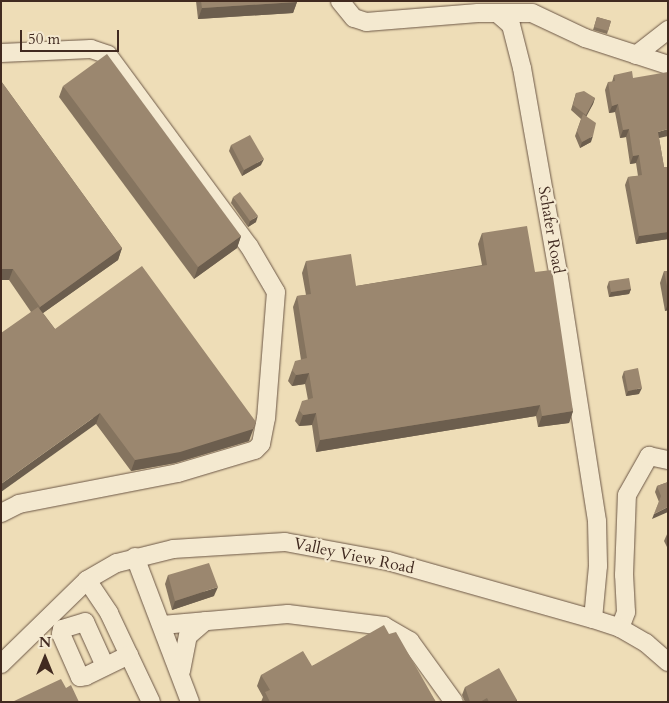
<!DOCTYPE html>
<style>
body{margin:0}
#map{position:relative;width:669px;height:703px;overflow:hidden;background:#eeddb7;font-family:Cardo,serif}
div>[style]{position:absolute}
.roads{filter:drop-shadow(0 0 1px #6c5746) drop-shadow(0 0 1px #6c5746)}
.minor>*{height:18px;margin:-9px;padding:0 9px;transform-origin:9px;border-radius:9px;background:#f4e9d0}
.wall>*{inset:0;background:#85745f}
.shaded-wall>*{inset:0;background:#6c5e4e}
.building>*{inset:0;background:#9b876f}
span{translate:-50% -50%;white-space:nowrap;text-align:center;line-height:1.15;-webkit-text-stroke:4.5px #f4e9d0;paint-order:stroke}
.street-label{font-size:16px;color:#412a20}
.frame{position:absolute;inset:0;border:2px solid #412a20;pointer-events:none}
.north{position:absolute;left:20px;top:633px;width:50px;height:50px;-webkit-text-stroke:4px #f4e9d0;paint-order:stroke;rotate:0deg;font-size:14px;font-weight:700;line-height:20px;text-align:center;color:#412a20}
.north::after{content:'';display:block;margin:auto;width:18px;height:22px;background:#412a20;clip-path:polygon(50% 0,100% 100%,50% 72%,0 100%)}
.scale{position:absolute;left:20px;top:30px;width:99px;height:22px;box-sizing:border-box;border:2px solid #412a20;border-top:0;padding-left:6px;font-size:15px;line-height:18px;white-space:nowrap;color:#412a20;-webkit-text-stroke:4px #f4e9d0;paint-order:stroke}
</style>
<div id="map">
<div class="roads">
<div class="minor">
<div style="left:340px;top:1px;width:22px;rotate:51deg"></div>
<div style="left:354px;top:18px;width:13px;rotate:18deg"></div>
<div style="left:366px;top:22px;width:112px;rotate:-4.6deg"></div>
<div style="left:478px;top:13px;width:19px"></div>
<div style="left:497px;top:13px;width:18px;rotate:41deg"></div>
<div style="left:511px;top:25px;width:44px;rotate:75.7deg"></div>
<div style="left:522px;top:68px;width:213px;rotate:80deg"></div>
<div style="left:559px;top:278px;width:246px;rotate:81.1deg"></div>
<div style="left:597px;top:521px;width:45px;rotate:88.7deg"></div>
<div style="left:598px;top:566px;width:53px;rotate:95.4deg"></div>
<div style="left:497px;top:13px;width:35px"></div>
<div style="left:532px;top:13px;width:59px;rotate:25.3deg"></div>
<div style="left:585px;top:38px;width:87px;rotate:18deg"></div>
<div style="left:1px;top:53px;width:90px;rotate:-2.5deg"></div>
<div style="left:91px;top:49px;width:18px;rotate:19deg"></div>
<div style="left:108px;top:55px;width:237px;rotate:53.6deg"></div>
<div style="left:249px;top:246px;width:53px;rotate:59.6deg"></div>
<div style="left:276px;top:292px;width:126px;rotate:94.5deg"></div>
<div style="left:266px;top:418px;width:26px;rotate:101deg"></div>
<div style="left:261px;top:444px;width:8px;rotate:135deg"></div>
<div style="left:255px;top:450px;width:80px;rotate:163.4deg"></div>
<div style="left:178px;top:473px;width:162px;rotate:169deg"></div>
<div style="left:19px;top:504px;width:20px;rotate:153deg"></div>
<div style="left:636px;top:55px;width:41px;rotate:-38deg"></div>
<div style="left:135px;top:557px;width:155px;rotate:69.2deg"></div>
<div style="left:87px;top:580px;width:40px;rotate:56deg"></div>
<div style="left:109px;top:613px;width:98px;rotate:64.7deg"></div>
<div style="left:162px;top:625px;width:126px;rotate:-5deg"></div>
<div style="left:288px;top:614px;width:97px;rotate:7.1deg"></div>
<div style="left:384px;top:626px;width:30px;rotate:30deg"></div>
<div style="left:410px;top:641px;width:75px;rotate:54.2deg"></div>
<div style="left:620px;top:628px;width:17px;rotate:-69deg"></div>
<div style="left:626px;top:612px;width:37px;rotate:-93deg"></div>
<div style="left:624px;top:575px;width:80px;rotate:-87.9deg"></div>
<div style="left:627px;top:495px;width:45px;rotate:-60.6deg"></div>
<div style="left:649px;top:456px;width:19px;rotate:12deg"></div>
<div style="left:1px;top:664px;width:120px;rotate:-44.3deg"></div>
<div style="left:87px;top:580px;width:34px;rotate:-30deg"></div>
<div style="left:117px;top:563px;width:58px;rotate:-14deg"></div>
<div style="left:173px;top:549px;width:112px;rotate:-3.6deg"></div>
<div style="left:285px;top:542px;width:105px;rotate:10.5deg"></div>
<div style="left:388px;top:561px;width:213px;rotate:15.8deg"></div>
<div style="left:593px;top:619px;width:28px;rotate:18deg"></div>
<div style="left:620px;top:628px;width:30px;rotate:30deg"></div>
<div style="left:646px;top:643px;width:29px;rotate:41deg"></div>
<div style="left:105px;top:666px;width:48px;rotate:-114.4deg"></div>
<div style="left:85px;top:622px;width:24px;rotate:163deg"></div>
<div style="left:62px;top:629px;width:5px;rotate:101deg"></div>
<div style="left:61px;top:634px;width:47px;rotate:66.2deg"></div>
<div style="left:80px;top:677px;width:6px;rotate:-9deg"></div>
<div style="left:86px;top:676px;width:48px;rotate:-26deg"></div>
<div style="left:181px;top:671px;width:36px;rotate:-79deg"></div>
<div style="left:188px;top:636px;width:23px;rotate:-41deg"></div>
</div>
</div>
<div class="wall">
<div style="clip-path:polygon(196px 1px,297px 1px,297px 2px,293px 13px,198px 19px)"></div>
<div style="clip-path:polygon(597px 17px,611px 21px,607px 34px,593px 30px)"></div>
<div style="clip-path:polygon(614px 75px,633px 78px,659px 138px,664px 167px,668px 167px,668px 239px,636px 244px,625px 185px,628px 177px,638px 176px,636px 163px,630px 164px,626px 137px,620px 138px,615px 112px,609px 113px,605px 90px,608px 82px,612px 82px)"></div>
<div style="clip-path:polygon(1px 81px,122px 248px,118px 260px,43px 313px,55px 329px,249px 441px,175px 463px,131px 471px,96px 424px,31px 312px,9px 280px)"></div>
<div style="clip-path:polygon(63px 86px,241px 236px,237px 248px,194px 279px,59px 97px)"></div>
<div style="clip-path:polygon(576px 93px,595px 98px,593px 104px,586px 116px,591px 142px,580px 148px,575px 136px,581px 119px,571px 110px)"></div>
<div style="clip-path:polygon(231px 145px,261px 165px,242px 176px,229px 151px)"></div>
<div style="clip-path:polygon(233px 197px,256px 222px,248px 227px,231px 203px)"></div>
<div style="clip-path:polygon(482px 233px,535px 272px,573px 411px,569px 423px,538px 427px,536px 416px,316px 452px,312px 425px,299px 426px,295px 421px,299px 410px,308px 400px,305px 384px,292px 386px,288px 381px,292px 370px,301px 360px,293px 307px,297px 296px,306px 295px,302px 273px,306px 261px,356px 286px,482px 265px,478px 244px)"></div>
<div style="clip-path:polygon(664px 271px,668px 271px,668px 310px,665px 311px,660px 283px)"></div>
<div style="clip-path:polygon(609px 281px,631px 289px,629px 294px,609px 297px,607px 287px)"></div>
<div style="clip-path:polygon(624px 371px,639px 394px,626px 396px,622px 377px)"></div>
<div style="clip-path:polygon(668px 482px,652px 519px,659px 502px,655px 492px,657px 486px)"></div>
<div style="clip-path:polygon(668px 532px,668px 549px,664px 541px)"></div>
<div style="clip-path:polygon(168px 575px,214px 596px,172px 610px,165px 584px)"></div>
<div style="clip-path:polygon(389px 634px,436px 702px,261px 702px,263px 697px,257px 686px,261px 675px,312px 666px)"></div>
<div style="clip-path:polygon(465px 687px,517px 700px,517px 702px,465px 702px,462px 695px)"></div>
</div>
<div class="shaded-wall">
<div style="clip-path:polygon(297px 2px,293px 13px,198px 19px,202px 8px)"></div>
<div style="clip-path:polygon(595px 98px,593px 104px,584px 121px,586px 115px)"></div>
<div style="clip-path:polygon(618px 104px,615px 112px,609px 113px,612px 106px)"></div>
<div style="clip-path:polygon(629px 129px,626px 137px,620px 138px,623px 130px)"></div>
<div style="clip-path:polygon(668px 129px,668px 136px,655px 139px,658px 132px)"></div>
<div style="clip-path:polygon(593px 136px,591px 142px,580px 148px,582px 142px)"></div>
<div style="clip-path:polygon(639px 155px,636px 163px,630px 164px,633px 156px)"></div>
<div style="clip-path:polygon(264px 159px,261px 165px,242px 176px,244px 170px)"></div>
<div style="clip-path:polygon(258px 216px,256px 222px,248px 227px,250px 221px)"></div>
<div style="clip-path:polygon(668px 232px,668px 239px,636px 244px,639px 236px)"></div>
<div style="clip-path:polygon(241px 236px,237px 248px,194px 279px,198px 267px)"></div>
<div style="clip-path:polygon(122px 248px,118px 260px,36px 318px,40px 307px)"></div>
<div style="clip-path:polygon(1px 269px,13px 269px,9px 280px,1px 280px)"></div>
<div style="clip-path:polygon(631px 289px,629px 294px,609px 297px,611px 292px)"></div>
<div style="clip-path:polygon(668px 304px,668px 310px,665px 311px)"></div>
<div style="clip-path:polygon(309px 373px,305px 384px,292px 386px,296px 375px)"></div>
<div style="clip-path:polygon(642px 388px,639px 394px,626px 396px,628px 391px)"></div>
<div style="clip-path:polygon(540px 405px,536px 416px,316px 452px,320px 440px)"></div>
<div style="clip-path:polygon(573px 411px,569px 423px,538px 427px,542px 416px)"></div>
<div style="clip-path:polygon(100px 413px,96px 424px,1px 492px,1px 484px)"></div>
<div style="clip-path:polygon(316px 413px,312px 425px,299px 426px,303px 415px)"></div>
<div style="clip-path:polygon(256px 422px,249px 441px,175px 463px,131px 471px,135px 460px)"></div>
<div style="clip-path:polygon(668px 507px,668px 512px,652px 519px,654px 514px)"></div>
<div style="clip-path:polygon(218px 587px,214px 596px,172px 610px,175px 601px)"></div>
</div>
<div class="building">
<div style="clip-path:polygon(201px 1px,297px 1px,297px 2px,202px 8px)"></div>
<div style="clip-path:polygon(597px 17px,611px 21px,608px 31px,594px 27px)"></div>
<div style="clip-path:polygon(107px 54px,241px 236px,198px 267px,63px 86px)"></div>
<div style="clip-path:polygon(632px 71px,633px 78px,668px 72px,668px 129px,658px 132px,664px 167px,668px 167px,668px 232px,639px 236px,628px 177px,642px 175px,639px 155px,633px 156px,629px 129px,623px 130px,618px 104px,612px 106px,608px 82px,615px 81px,614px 75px)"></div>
<div style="clip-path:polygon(1px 81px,122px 248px,40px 307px,13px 269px,1px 269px)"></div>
<div style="clip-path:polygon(584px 91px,595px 98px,586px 115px,573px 105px,576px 93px)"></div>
<div style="clip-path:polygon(583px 114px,596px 123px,593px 136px,582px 142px,577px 131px)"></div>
<div style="clip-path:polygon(250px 135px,264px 159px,244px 170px,231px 145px)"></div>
<div style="clip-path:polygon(240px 192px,258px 216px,250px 221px,233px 197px)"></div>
<div style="clip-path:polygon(527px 226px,535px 272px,552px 270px,573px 411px,542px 416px,540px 405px,320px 440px,316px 413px,303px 415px,299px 410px,302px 401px,313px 398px,309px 373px,296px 375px,292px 370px,295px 361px,307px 358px,297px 296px,311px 294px,306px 261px,351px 254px,356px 286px,487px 265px,482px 233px)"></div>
<div style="clip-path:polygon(142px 266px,256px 422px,253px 429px,180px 452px,135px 460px,100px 413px,1px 484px,1px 333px,38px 307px,55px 329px)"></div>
<div style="clip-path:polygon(664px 271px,668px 271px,668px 291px)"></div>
<div style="clip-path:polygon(629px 278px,631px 289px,611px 292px,609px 281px)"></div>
<div style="clip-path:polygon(638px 368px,642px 388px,628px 391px,624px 371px)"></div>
<div style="clip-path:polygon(668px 482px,668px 507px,654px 514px,661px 496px,657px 486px)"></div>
<div style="clip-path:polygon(209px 563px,218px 587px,175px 601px,168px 575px)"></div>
<div style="clip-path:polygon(384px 625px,389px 634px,396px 632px,436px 702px,270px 702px,265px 692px,270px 690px,261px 675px,303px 651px,312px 666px)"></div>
<div style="clip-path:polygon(499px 668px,517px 700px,513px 702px,489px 702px,487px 698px,480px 702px,470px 702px,465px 687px)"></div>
<div style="clip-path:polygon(61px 679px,66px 688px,71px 685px,79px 702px,12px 702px)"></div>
</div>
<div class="street-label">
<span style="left:551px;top:230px;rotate:80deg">Schafer Road</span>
<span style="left:354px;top:556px;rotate:12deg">Valley View Road</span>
</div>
<div class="frame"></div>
<div class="north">N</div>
<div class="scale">50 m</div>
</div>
